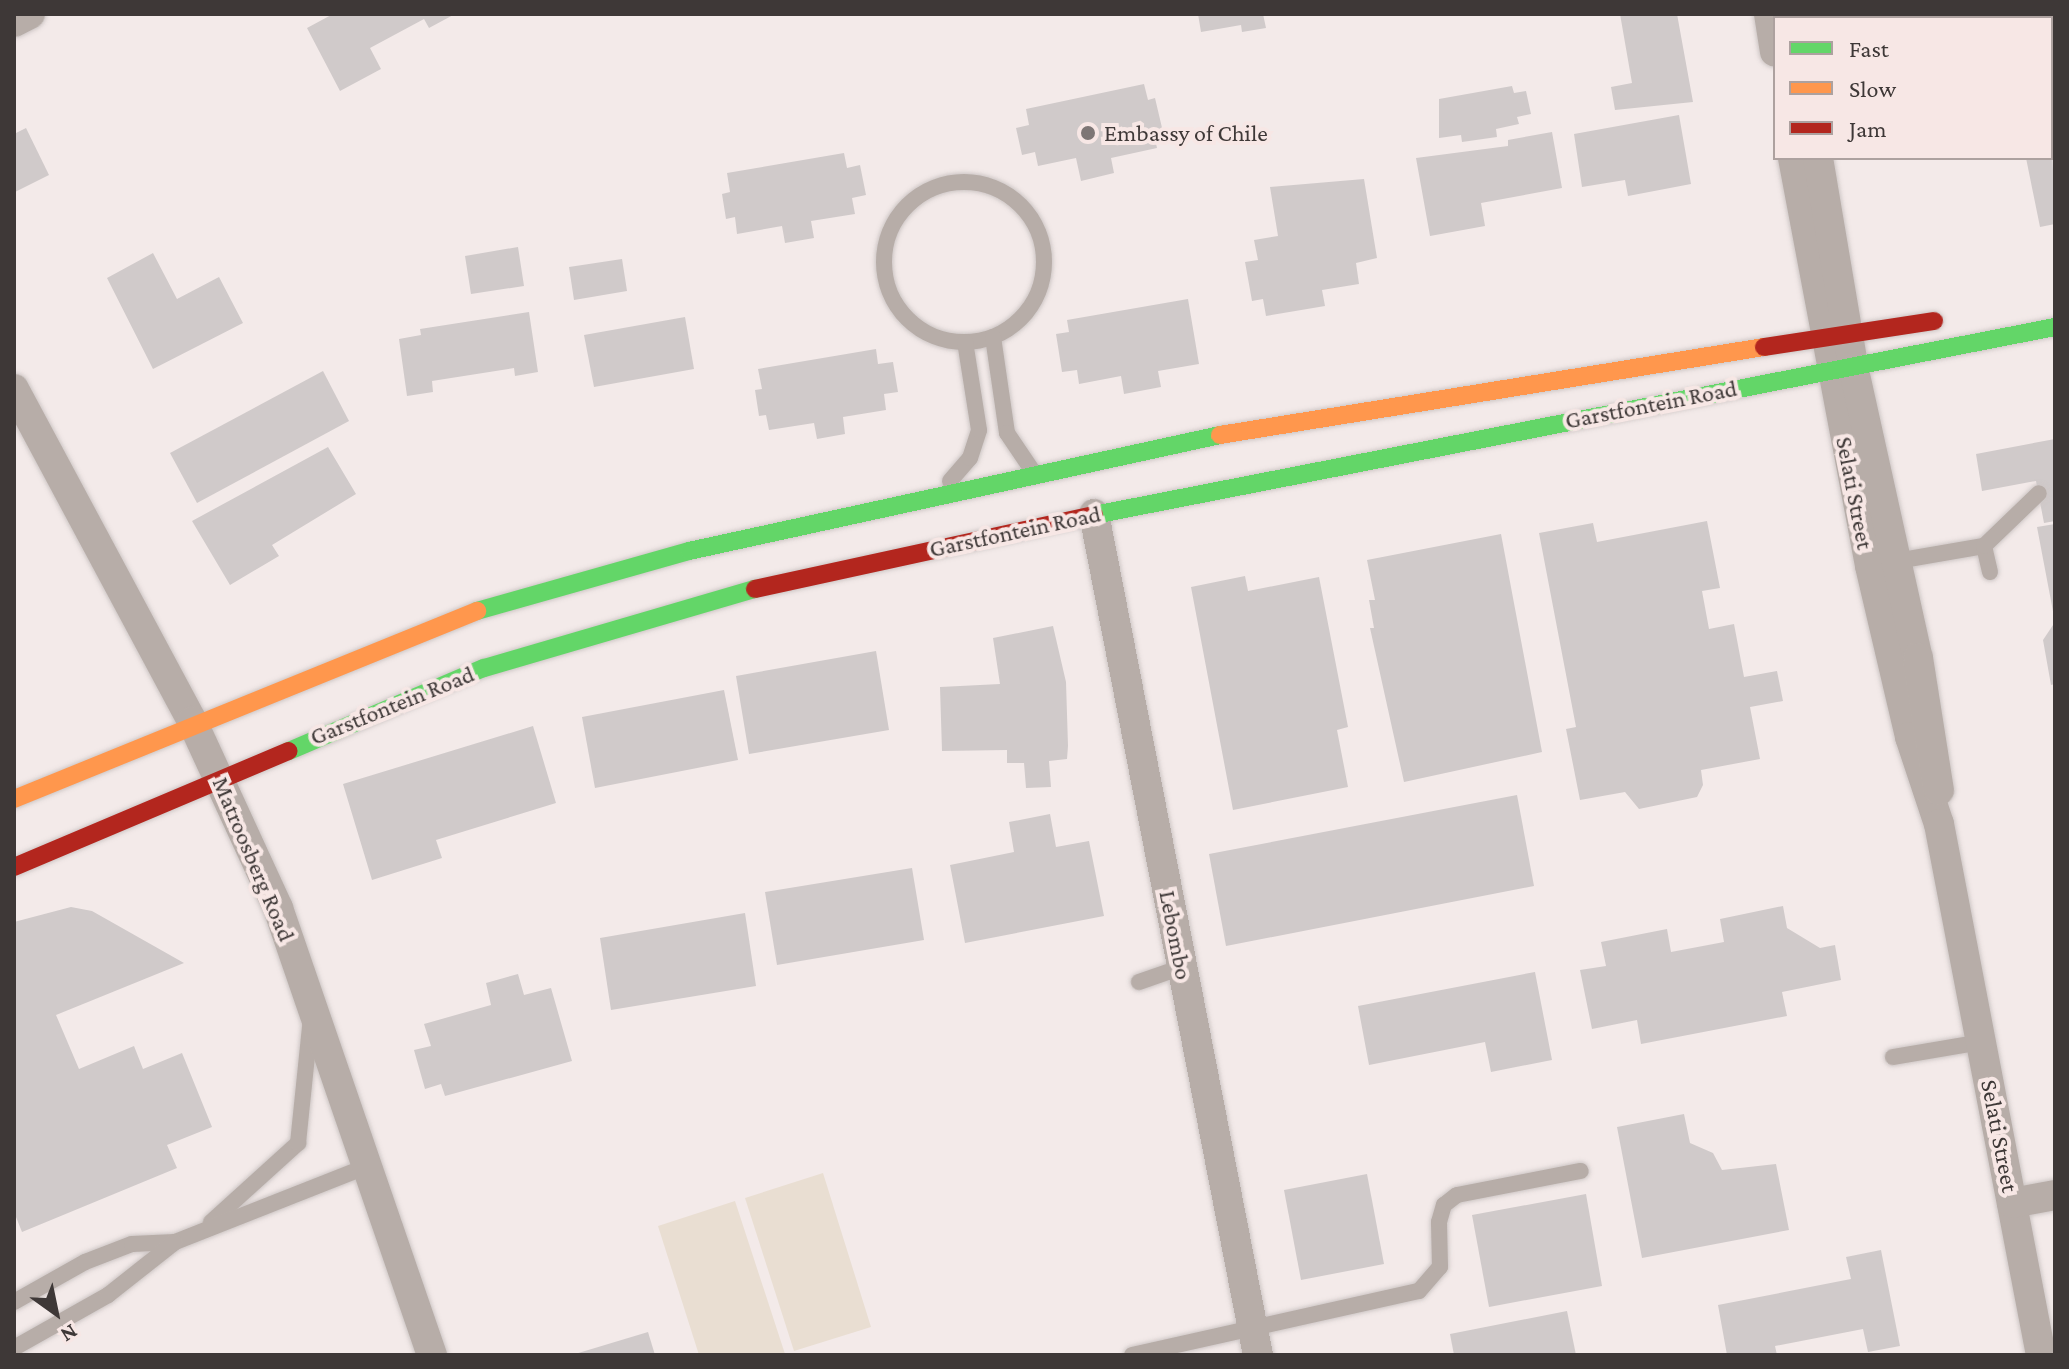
<!DOCTYPE html>
<style>
body{margin:0}
#map{position:relative;width:2069px;height:1369px;overflow:hidden;background:#f3eae9;font-family:"Crimson Pro",serif}
div>[style]{position:absolute}
.green>*{inset:0;background:#e9ded2}
.building>*{inset:0;background:#d0caca}
.roads{filter:drop-shadow(0 0 2px #cec7c6) drop-shadow(0 0 2px #cec7c6)}
.lane>*{height:16px;margin:-8px;padding:0 8px;transform-origin:8px;border-radius:8px;background:#b7ada8}
.lane>.ring{margin:-8px;padding:0;box-sizing:content-box;background:none;border:16px solid #b7ada8;border-radius:50%}
.street>*{height:30px;margin:-15px;padding:0 15px;transform-origin:15px;border-radius:15px;background:#b7ada8}
.fast>*{height:18px;margin:-9px;padding:0 9px;transform-origin:9px;border-radius:9px;background:#63d668}
.slow>*{height:18px;margin:-9px;padding:0 9px;transform-origin:9px;border-radius:9px;background:#ff974d}
.jam>*{height:18px;margin:-9px;padding:0 9px;transform-origin:9px;border-radius:9px;background:#b3261e}
.dots>*{width:22px;height:22px;translate:-50% -50%;box-sizing:border-box;border:4px solid #f7e7e5;border-radius:50%}
span{translate:-50% -50%;white-space:nowrap;text-align:center;line-height:1.15;-webkit-text-stroke:8px #f7e7e5;paint-order:stroke}
.poi-label{font-size:24px;color:#3e3837}
.left{translate:0 -50%;text-align:left}
.street-label{font-size:24px;color:#3e3837}
.frame{position:absolute;inset:0;border:16px solid #3e3837;pointer-events:none}
.legend{position:absolute;left:1773px;top:16px;width:280px;height:144px;box-sizing:border-box;background:#f7e7e5;border:2px solid #ada19f;margin:0;padding:10px 14px;list-style:none;font-size:24px;color:#3e3837}
.legend li{display:flex;align-items:center;gap:16px;height:40px}
.legend b{width:40px;border:2px solid #ada19f}
.north{position:absolute;left:16px;top:1273px;width:80px;height:80px;-webkit-text-stroke:6px #f7e7e5;paint-order:stroke;rotate:147deg;font-size:22px;font-weight:700;line-height:32px;text-align:center;color:#3e3837}
.north::after{content:'';display:block;margin:auto;width:28px;height:36px;background:#3e3837;clip-path:polygon(50% 0,100% 100%,50% 72%,0 100%)}
</style>
<div id="map">
<div class="green">
<div style="clip-path:polygon(823px 1173px,871px 1327px,794px 1351px,745px 1198px)"></div>
<div style="clip-path:polygon(735px 1201px,785px 1354px,783px 1355px,699px 1355px,658px 1226px)"></div>
</div>
<div class="building">
<div style="clip-path:polygon(333px 14px,455px 14px,429px 28px,424px 19px,370px 48px,381px 69px,340px 91px,307px 28px)"></div>
<div style="clip-path:polygon(1198px 14px,1263px 14px,1266px 28px,1242px 32px,1241px 25px,1201px 32px)"></div>
<div style="clip-path:polygon(1620px 14px,1677px 14px,1693px 102px,1615px 110px,1611px 87px,1632px 83px)"></div>
<div style="clip-path:polygon(1908px 14px,1974px 14px,1975px 18px,1909px 18px)"></div>
<div style="clip-path:polygon(1144px 84px,1148px 100px,1155px 98px,1163px 132px,1154px 134px,1157px 148px,1111px 158px,1114px 173px,1081px 181px,1076px 158px,1038px 166px,1035px 152px,1022px 155px,1016px 128px,1029px 125px,1026px 109px)"></div>
<div style="clip-path:polygon(1512px 86px,1514px 93px,1526px 91px,1531px 114px,1517px 117px,1519px 124px,1496px 129px,1497px 137px,1462px 142px,1461px 135px,1439px 138px,1439px 99px)"></div>
<div style="clip-path:polygon(1679px 115px,1691px 184px,1628px 196px,1625px 180px,1582px 187px,1574px 134px)"></div>
<div style="clip-path:polygon(2051px 115px,2055px 224px,2040px 227px,2026px 158px,2051px 158px)"></div>
<div style="clip-path:polygon(26px 128px,49px 175px,15px 192px,14px 134px)"></div>
<div style="clip-path:polygon(1552px 132px,1562px 188px,1481px 203px,1485px 226px,1430px 236px,1416px 158px,1508px 146px,1508px 140px)"></div>
<div style="clip-path:polygon(844px 153px,847px 168px,860px 165px,866px 195px,852px 198px,855px 214px,811px 221px,814px 238px,785px 243px,782px 226px,737px 234px,735px 217px,726px 219px,722px 194px,730px 192px,727px 173px)"></div>
<div style="clip-path:polygon(1364px 179px,1377px 258px,1356px 263px,1359px 284px,1322px 290px,1325px 306px,1266px 316px,1263px 299px,1252px 301px,1245px 262px,1258px 260px,1254px 240px,1278px 236px,1270px 187px)"></div>
<div style="clip-path:polygon(518px 247px,524px 286px,471px 294px,465px 256px)"></div>
<div style="clip-path:polygon(153px 253px,177px 299px,219px 277px,243px 323px,153px 369px,107px 278px)"></div>
<div style="clip-path:polygon(622px 259px,627px 291px,574px 300px,569px 267px)"></div>
<div style="clip-path:polygon(1188px 299px,1199px 364px,1158px 371px,1161px 387px,1124px 394px,1121px 376px,1079px 384px,1077px 370px,1062px 372px,1056px 334px,1069px 332px,1067px 320px)"></div>
<div style="clip-path:polygon(529px 312px,538px 372px,515px 376px,514px 368px,432px 381px,433px 392px,407px 396px,399px 339px,421px 335px,420px 329px)"></div>
<div style="clip-path:polygon(685px 317px,694px 369px,594px 387px,584px 335px)"></div>
<div style="clip-path:polygon(876px 349px,878px 364px,893px 362px,898px 392px,884px 394px,886px 410px,843px 417px,845px 434px,817px 439px,814px 423px,769px 430px,766px 415px,759px 416px,755px 390px,762px 389px,758px 369px)"></div>
<div style="clip-path:polygon(323px 371px,349px 421px,197px 503px,170px 453px)"></div>
<div style="clip-path:polygon(2055px 439px,2055px 521px,2044px 523px,2036px 481px,1982px 491px,1976px 454px)"></div>
<div style="clip-path:polygon(328px 447px,356px 494px,272px 545px,279px 556px,230px 585px,192px 521px)"></div>
<div style="clip-path:polygon(1707px 521px,1720px 588px,1702px 591px,1709px 629px,1734px 624px,1744px 677px,1777px 671px,1783px 701px,1750px 707px,1760px 759px,1701px 770px,1703px 785px,1697px 797px,1639px 809px,1625px 792px,1580px 800px,1566px 729px,1576px 727px,1539px 533px,1593px 523px,1597px 542px)"></div>
<div style="clip-path:polygon(2055px 524px,2055px 684px,2051px 685px,2043px 640px,2055px 622px,2037px 527px)"></div>
<div style="clip-path:polygon(1501px 534px,1542px 752px,1404px 782px,1370px 628px,1374px 628px,1369px 600px,1375px 600px,1367px 560px)"></div>
<div style="clip-path:polygon(1245px 576px,1248px 591px,1319px 577px,1348px 727px,1337px 730px,1348px 787px,1233px 810px,1191px 587px)"></div>
<div style="clip-path:polygon(1053px 626px,1066px 682px,1068px 746px,1067px 759px,1049px 761px,1051px 787px,1026px 788px,1024px 763px,1007px 763px,1007px 750px,942px 751px,940px 687px,1000px 684px,993px 638px)"></div>
<div style="clip-path:polygon(876px 651px,889px 730px,749px 754px,736px 676px)"></div>
<div style="clip-path:polygon(724px 690px,738px 760px,595px 788px,582px 717px)"></div>
<div style="clip-path:polygon(533px 726px,556px 803px,436px 840px,442px 858px,372px 880px,343px 784px)"></div>
<div style="clip-path:polygon(1517px 795px,1534px 886px,1226px 946px,1209px 854px)"></div>
<div style="clip-path:polygon(1050px 814px,1056px 847px,1089px 841px,1104px 916px,965px 943px,950px 865px,1014px 852px,1009px 822px)"></div>
<div style="clip-path:polygon(912px 868px,924px 940px,777px 965px,765px 892px)"></div>
<div style="clip-path:polygon(1783px 906px,1787px 928px,1820px 948px,1835px 945px,1841px 980px,1782px 992px,1787px 1016px,1641px 1044px,1637px 1020px,1592px 1029px,1580px 970px,1606px 966px,1601px 942px,1667px 929px,1671px 952px,1724px 942px,1720px 919px)"></div>
<div style="clip-path:polygon(71px 907px,92px 911px,184px 963px,56px 1015px,79px 1069px,134px 1046px,143px 1069px,182px 1053px,212px 1127px,167px 1145px,177px 1168px,22px 1232px,14px 1212px,14px 922px)"></div>
<div style="clip-path:polygon(745px 913px,756px 986px,611px 1010px,600px 938px)"></div>
<div style="clip-path:polygon(1535px 972px,1552px 1060px,1491px 1072px,1485px 1042px,1369px 1065px,1358px 1006px)"></div>
<div style="clip-path:polygon(518px 974px,524px 995px,551px 988px,572px 1061px,445px 1096px,441px 1084px,425px 1089px,414px 1050px,431px 1046px,424px 1024px,491px 1005px,486px 983px)"></div>
<div style="clip-path:polygon(1684px 1114px,1690px 1143px,1713px 1153px,1722px 1170px,1776px 1164px,1789px 1230px,1642px 1258px,1617px 1127px)"></div>
<div style="clip-path:polygon(1367px 1174px,1384px 1264px,1301px 1280px,1284px 1190px)"></div>
<div style="clip-path:polygon(1586px 1194px,1602px 1286px,1489px 1307px,1472px 1215px)"></div>
<div style="clip-path:polygon(1881px 1250px,1900px 1346px,1868px 1352px,1863px 1329px,1775px 1346px,1777px 1355px,1727px 1355px,1718px 1305px,1851px 1279px,1846px 1257px)"></div>
<div style="clip-path:polygon(1567px 1311px,1576px 1355px,1454px 1355px,1450px 1334px)"></div>
<div style="clip-path:polygon(648px 1332px,655px 1355px,575px 1355px,575px 1354px)"></div>
</div>
<div class="roads">
<div class="lane">
<div class="ring" style="left:884px;top:182px;width:144px;height:144px"></div>
<div style="left:993px;top:337px;width:97px;rotate:81.7deg"></div>
<div style="left:1007px;top:433px;width:45px;rotate:56deg"></div>
<div style="left:950px;top:481px;width:30px;rotate:-49deg"></div>
<div style="left:970px;top:458px;width:29px;rotate:-72deg"></div>
<div style="left:979px;top:430px;width:89px;rotate:-99deg"></div>
<div style="left:1891px;top:562px;width:94px;rotate:-9.8deg"></div>
<div style="left:1990px;top:572px;width:27px;rotate:-103deg"></div>
<div style="left:1984px;top:546px;width:76px;rotate:-43.9deg"></div>
<div style="left:1139px;top:982px;width:46px;rotate:-19.2deg"></div>
<div style="left:1893px;top:1057px;width:90px;rotate:-9.6deg"></div>
<div style="left:211px;top:1222px;width:118px;rotate:-42.2deg"></div>
<div style="left:298px;top:1143px;width:118px;rotate:-84.1deg"></div>
<div style="left:14px;top:1302px;width:81px;rotate:-29.4deg"></div>
<div style="left:85px;top:1262px;width:50px;rotate:-21deg"></div>
<div style="left:132px;top:1244px;width:43px;rotate:-2.7deg"></div>
<div style="left:175px;top:1242px;width:204px;rotate:-21.5deg"></div>
<div style="left:14px;top:1348px;width:108px;rotate:-29.4deg"></div>
<div style="left:108px;top:1295px;width:85px;rotate:-38.3deg"></div>
<div style="left:1132px;top:1355px;width:294px;rotate:-12.6deg"></div>
<div style="left:1419px;top:1291px;width:32px;rotate:-49deg"></div>
<div style="left:1440px;top:1267px;width:45px;rotate:-91.3deg"></div>
<div style="left:1439px;top:1222px;width:18px;rotate:-74deg"></div>
<div style="left:1444px;top:1205px;width:16px;rotate:-38deg"></div>
<div style="left:1457px;top:1195px;width:126px;rotate:-11deg"></div>
</div>
<div class="street">
<div style="left:1769px;top:14px;width:38px;rotate:81deg"></div>
<div style="left:1792px;top:14px;width:4px;rotate:76deg"></div>
<div style="left:14px;top:22px;width:18px;rotate:-27deg"></div>
<div style="left:1793px;top:158px;width:415px;rotate:79.3deg"></div>
<div style="left:1870px;top:566px;width:176px;rotate:76.8deg"></div>
<div style="left:1910px;top:737px;width:92px;rotate:71.6deg"></div>
<div style="left:1939px;top:824px;width:541px;rotate:79.13deg"></div>
<div style="left:1818px;top:158px;width:211px;rotate:80.4deg"></div>
<div style="left:1853px;top:366px;width:299px;rotate:77.5deg"></div>
<div style="left:1918px;top:658px;width:134px;rotate:81deg"></div>
<div style="left:14px;top:389px;width:377px;rotate:61.8deg"></div>
<div style="left:192px;top:721px;width:206px;rotate:65.3deg"></div>
<div style="left:278px;top:908px;width:473px;rotate:71deg"></div>
<div style="left:1094px;top:514px;width:857px;rotate:78.97deg"></div>
<div style="left:2012px;top:1203px;width:44px;rotate:-10.5deg"></div>
</div>
<div class="fast">
<div style="left:1094px;top:515px;width:979px;rotate:-11.07deg"></div>
<div style="left:477px;top:611px;width:220px;rotate:-15.8deg"></div>
<div style="left:689px;top:551px;width:544px;rotate:-12.32deg"></div>
<div style="left:289px;top:751px;width:212px;rotate:-23.1deg"></div>
<div style="left:484px;top:668px;width:282px;rotate:-16.3deg"></div>
</div>
<div class="slow">
<div style="left:1220px;top:435px;width:551px;rotate:-9.19deg"></div>
<div style="left:14px;top:799px;width:500px;rotate:-22.1deg"></div>
</div>
<div class="jam">
<div style="left:1764px;top:347px;width:172px;rotate:-8.7deg"></div>
<div style="left:755px;top:589px;width:347px;rotate:-12.3deg"></div>
<div style="left:14px;top:867px;width:298px;rotate:-22.9deg"></div>
</div>
</div>
<div class="dots">
<div style="left:1088px;top:133px;background:#7d7675"></div>
</div>
<div class="poi-label">
<span class="left" style="left:1104px;top:133px">Embassy of Chile</span>
</div>
<div class="street-label">
<span style="left:1651px;top:404px;rotate:-11deg">Garstfontein Road</span>
<span style="left:1855px;top:493px;rotate:79deg">Selati Street</span>
<span style="left:1015px;top:531px;rotate:-12deg">Garstfontein Road</span>
<span style="left:392px;top:705px;rotate:-22deg">Garstfontein Road</span>
<span style="left:254px;top:859px;rotate:67deg">Matroosberg Road</span>
<span style="left:1176px;top:935px;rotate:79deg">Lebombo</span>
<span style="left:2000px;top:1136px;rotate:79deg">Selati Street</span>
</div>
<div class="frame"></div>
<ul class="legend">
<li><b style="height:10px;background:#63d668"></b>Fast</li>
<li><b style="height:10px;background:#ff974d"></b>Slow</li>
<li><b style="height:10px;background:#b3261e"></b>Jam</li>
</ul>
<div class="north">N</div>
</div>
